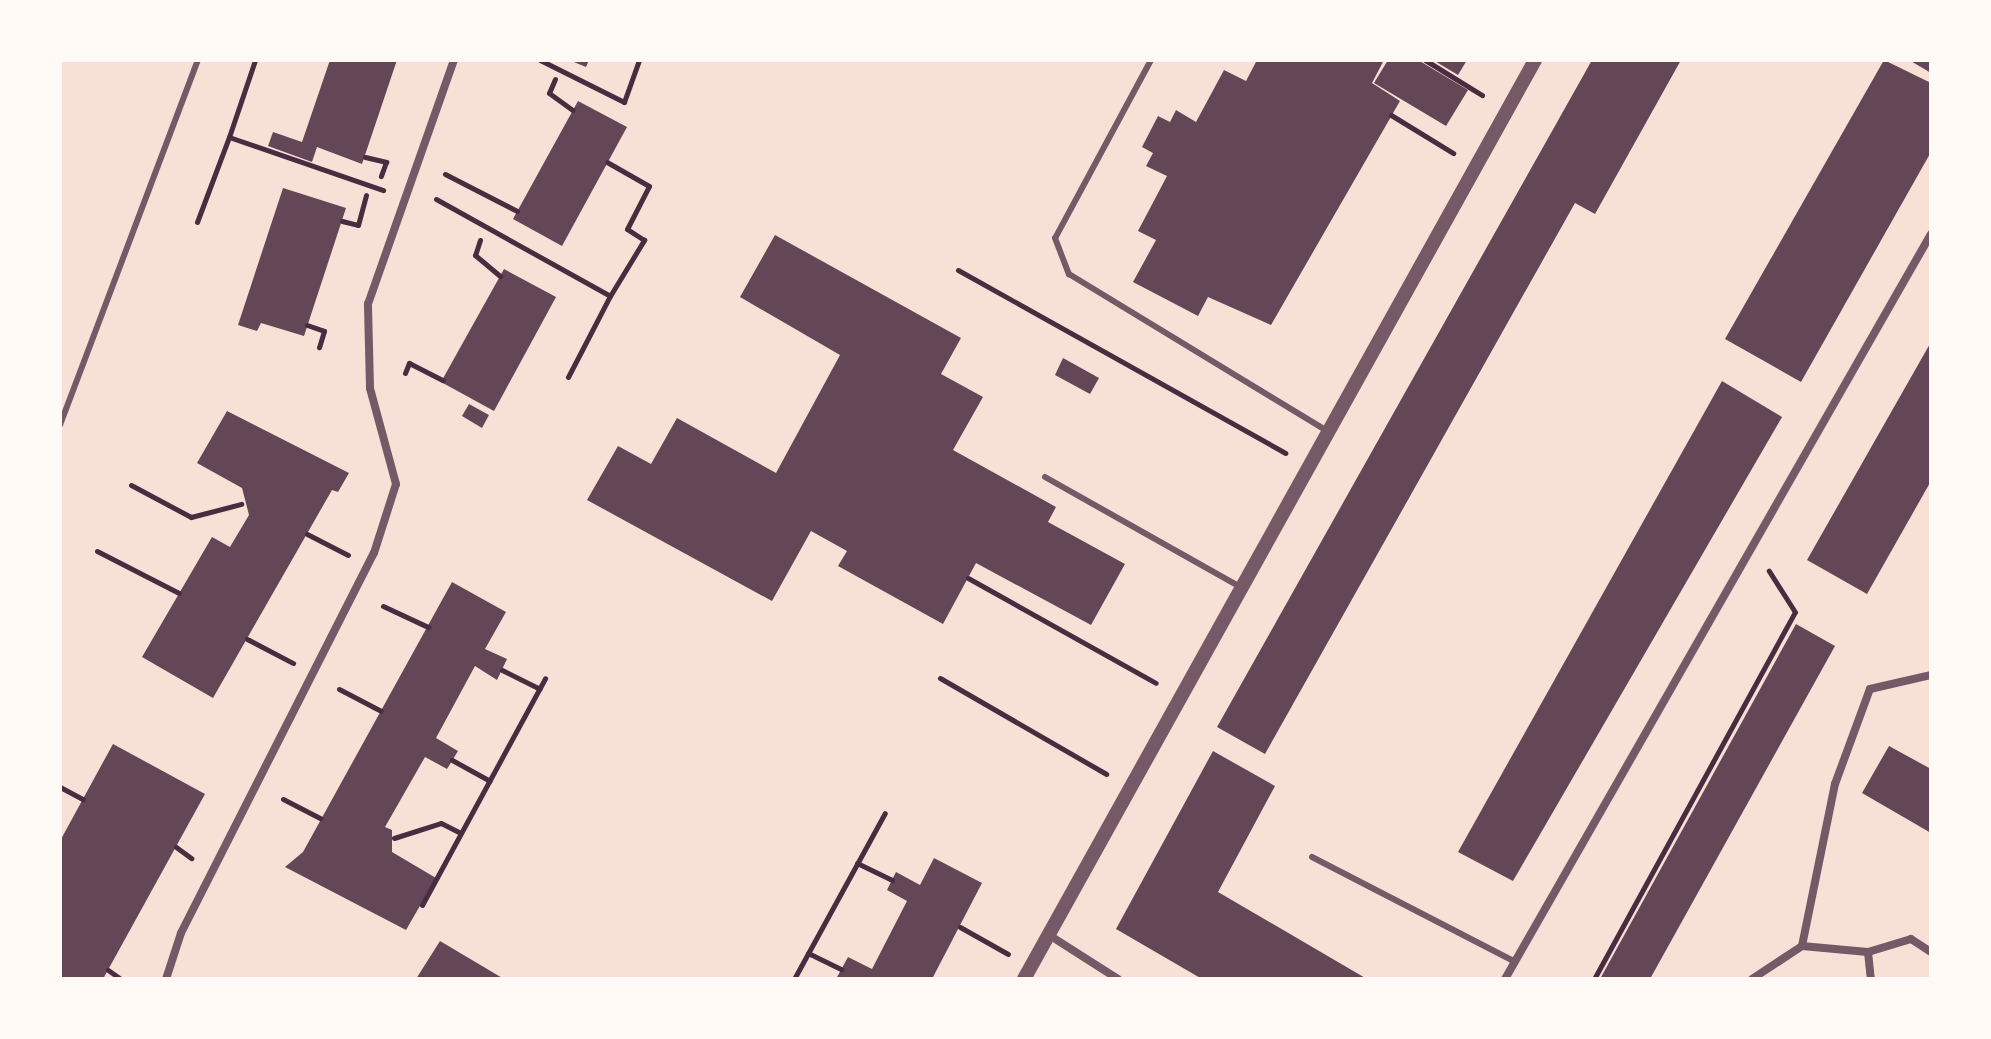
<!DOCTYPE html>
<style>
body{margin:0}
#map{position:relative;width:1991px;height:1039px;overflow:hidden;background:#f7e1d7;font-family:"Nunito Sans",sans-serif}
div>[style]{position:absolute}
.building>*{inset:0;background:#644757}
.path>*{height:5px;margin:-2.5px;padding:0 2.5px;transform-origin:2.5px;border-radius:2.5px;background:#4a2c40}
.service>*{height:6px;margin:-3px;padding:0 3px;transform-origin:3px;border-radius:3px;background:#755966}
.minor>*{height:8px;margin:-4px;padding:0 4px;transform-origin:4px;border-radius:4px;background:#755966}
.tertiary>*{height:14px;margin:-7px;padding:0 7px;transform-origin:7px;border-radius:7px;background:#755966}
span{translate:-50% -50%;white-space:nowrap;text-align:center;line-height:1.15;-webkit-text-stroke:6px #fffaf5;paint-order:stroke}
.frame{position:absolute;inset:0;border:62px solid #fffaf5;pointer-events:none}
</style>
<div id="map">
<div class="building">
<div style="clip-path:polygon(330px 60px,397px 60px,362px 164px,317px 147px,312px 162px,268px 146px,273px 132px,302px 142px)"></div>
<div style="clip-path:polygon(569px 60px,589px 60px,586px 67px)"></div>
<div style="clip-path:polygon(1257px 60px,1384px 60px,1372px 83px,1400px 101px,1271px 325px,1208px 297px,1198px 316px,1133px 282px,1156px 240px,1138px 231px,1167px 176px,1146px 166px,1153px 153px,1142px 147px,1158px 116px,1170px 122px,1176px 110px,1196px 122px,1224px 70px,1246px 81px)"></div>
<div style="clip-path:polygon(1388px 60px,1418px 60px,1468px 90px,1446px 126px,1374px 83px)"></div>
<div style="clip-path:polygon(1433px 60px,1467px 60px,1458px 75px)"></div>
<div style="clip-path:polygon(1592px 60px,1681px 60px,1595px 214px,1575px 203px,1265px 754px,1217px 727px)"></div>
<div style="clip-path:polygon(1884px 60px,1931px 83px,1931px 152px,1801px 382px,1725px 339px)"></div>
<div style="clip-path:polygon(1909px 60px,1931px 60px,1931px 73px)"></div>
<div style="clip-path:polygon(578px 101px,627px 127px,562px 246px,513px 219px)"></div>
<div style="clip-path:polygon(283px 188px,346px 208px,304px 336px,261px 323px,257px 331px,238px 325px)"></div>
<div style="clip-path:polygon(775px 235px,961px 338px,941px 374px,983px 397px,953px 450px,1056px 507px,1048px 522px,1125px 564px,1091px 625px,976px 563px,943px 624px,838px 566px,847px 551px,811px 531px,772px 601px,587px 500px,618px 446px,651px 464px,677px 418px,776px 473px,840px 355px,740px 297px)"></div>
<div style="clip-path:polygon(504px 269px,556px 297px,494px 411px,441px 382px)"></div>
<div style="clip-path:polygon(1931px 342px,1931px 481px,1867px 594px,1807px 560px)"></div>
<div style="clip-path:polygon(1063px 358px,1099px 378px,1090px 394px,1055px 375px)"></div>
<div style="clip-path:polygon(1722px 381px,1782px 417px,1513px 881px,1458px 852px)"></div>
<div style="clip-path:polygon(469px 404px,489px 415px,482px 428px,462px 416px)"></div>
<div style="clip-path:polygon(227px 411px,349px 473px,338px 492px,332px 490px,213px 698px,142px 657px,212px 537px,230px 547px,249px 515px,242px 488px,197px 463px)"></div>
<div style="clip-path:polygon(452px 582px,506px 612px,485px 649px,507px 659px,497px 680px,475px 666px,436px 738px,458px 751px,447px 769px,425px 757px,385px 827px,392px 830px,392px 852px,436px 878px,406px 930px,285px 867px,303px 852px)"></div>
<div style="clip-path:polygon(1796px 624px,1835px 646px,1650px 979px,1600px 979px)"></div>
<div style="clip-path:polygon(113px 744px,205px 794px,103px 979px,60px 979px,60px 841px)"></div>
<div style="clip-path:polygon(1889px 746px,1931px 769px,1931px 833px,1862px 793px)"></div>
<div style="clip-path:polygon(1213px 751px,1275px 786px,1218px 892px,1367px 979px,1202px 979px,1116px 929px)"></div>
<div style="clip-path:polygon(934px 858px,982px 883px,932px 979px,836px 979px,848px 957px,872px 969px,907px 901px,887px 890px,896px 872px,920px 885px)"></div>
<div style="clip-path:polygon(440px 941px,504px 979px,416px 979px)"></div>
</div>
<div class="path">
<div style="left:540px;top:60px;width:94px;rotate:26.6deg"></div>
<div style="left:624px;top:102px;width:45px;rotate:-70.3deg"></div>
<div style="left:1425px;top:60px;width:67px;rotate:31.6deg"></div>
<div style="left:555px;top:79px;width:15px;rotate:113deg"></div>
<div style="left:549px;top:93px;width:29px;rotate:36deg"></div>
<div style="left:1391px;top:115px;width:73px;rotate:31.5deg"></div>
<div style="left:229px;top:137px;width:81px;rotate:-71.3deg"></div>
<div style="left:365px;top:157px;width:22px;rotate:13deg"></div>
<div style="left:386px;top:162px;width:15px;rotate:110deg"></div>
<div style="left:445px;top:174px;width:81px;rotate:27.2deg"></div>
<div style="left:436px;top:199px;width:199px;rotate:29.1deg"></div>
<div style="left:610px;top:296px;width:66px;rotate:-58.7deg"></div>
<div style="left:644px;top:240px;width:20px;rotate:-147deg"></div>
<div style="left:627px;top:229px;width:48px;rotate:-62.9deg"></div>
<div style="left:649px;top:186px;width:48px;rotate:-150.3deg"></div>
<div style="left:342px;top:221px;width:16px;rotate:14deg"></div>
<div style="left:358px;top:225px;width:31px;rotate:-75deg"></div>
<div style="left:197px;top:222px;width:91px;rotate:-69.4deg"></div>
<div style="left:229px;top:137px;width:163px;rotate:19deg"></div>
<div style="left:480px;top:240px;width:16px;rotate:108deg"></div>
<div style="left:475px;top:255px;width:33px;rotate:40deg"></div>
<div style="left:958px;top:270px;width:375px;rotate:29.2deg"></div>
<div style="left:307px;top:325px;width:18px;rotate:19deg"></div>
<div style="left:324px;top:331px;width:17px;rotate:107deg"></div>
<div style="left:405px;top:373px;width:11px;rotate:-68deg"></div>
<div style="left:409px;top:363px;width:38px;rotate:27deg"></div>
<div style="left:568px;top:377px;width:91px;rotate:-62.6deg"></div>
<div style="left:131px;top:485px;width:68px;rotate:28.1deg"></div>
<div style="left:191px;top:517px;width:52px;rotate:-14.6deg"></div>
<div style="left:307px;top:534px;width:46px;rotate:27.1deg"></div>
<div style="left:97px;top:551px;width:92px;rotate:27.1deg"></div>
<div style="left:968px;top:578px;width:215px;rotate:29.2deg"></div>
<div style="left:383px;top:606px;width:50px;rotate:25deg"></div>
<div style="left:247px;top:639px;width:52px;rotate:27.6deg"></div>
<div style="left:502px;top:670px;width:42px;rotate:26.6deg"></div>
<div style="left:940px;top:678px;width:192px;rotate:30deg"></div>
<div style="left:339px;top:689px;width:47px;rotate:27.6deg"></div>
<div style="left:452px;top:760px;width:43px;rotate:28.9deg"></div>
<div style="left:60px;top:787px;width:26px;rotate:28deg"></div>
<div style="left:283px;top:799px;width:42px;rotate:27.2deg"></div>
<div style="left:394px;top:838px;width:49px;rotate:-17.7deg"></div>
<div style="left:441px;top:823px;width:22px;rotate:27deg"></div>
<div style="left:176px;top:847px;width:19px;rotate:36deg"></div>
<div style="left:857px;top:863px;width:39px;rotate:26deg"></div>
<div style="left:422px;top:905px;width:258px;rotate:-61.5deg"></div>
<div style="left:960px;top:927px;width:55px;rotate:29.4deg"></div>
<div style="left:808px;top:953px;width:37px;rotate:26deg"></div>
<div style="left:108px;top:970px;width:16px;rotate:35deg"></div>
<div style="left:794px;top:979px;width:189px;rotate:-61.3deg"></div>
<div style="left:1594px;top:979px;width:418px;rotate:-61.3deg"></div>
<div style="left:1795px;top:612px;width:49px;rotate:-122.4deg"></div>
</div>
<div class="service">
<div style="left:1151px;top:60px;width:202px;rotate:118.3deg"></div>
<div style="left:1055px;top:238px;width:39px;rotate:69deg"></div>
<div style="left:1069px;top:274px;width:302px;rotate:31.3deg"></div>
<div style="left:60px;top:425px;width:390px;rotate:-69.3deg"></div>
<div style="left:1045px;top:477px;width:224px;rotate:29.4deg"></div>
<div style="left:1312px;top:857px;width:229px;rotate:27.3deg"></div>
</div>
<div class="minor">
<div style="left:1049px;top:935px;width:82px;rotate:32.5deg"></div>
<div style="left:1802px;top:946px;width:66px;rotate:5.2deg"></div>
<div style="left:1868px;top:952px;width:27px;rotate:84deg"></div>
<div style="left:1868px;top:952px;width:45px;rotate:-16.8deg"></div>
<div style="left:1911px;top:939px;width:24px;rotate:33deg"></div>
<div style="left:166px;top:979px;width:48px;rotate:-71.9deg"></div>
<div style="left:181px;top:933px;width:426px;rotate:-63.1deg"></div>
<div style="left:374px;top:553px;width:72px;rotate:-72.3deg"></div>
<div style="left:396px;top:484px;width:99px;rotate:-105.2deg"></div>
<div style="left:370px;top:388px;width:84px;rotate:-91.4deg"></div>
<div style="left:368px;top:304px;width:259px;rotate:-70.6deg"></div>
<div style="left:1505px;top:979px;width:858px;rotate:-60.24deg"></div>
<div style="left:1752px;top:979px;width:60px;rotate:-33.4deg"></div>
<div style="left:1802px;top:946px;width:165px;rotate:-78.5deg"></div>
<div style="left:1835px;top:784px;width:101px;rotate:-69.8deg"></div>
<div style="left:1870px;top:689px;width:63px;rotate:-12.9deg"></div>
</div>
<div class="tertiary">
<div style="left:1024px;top:979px;width:1052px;rotate:-60.92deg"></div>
</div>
<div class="frame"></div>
</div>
